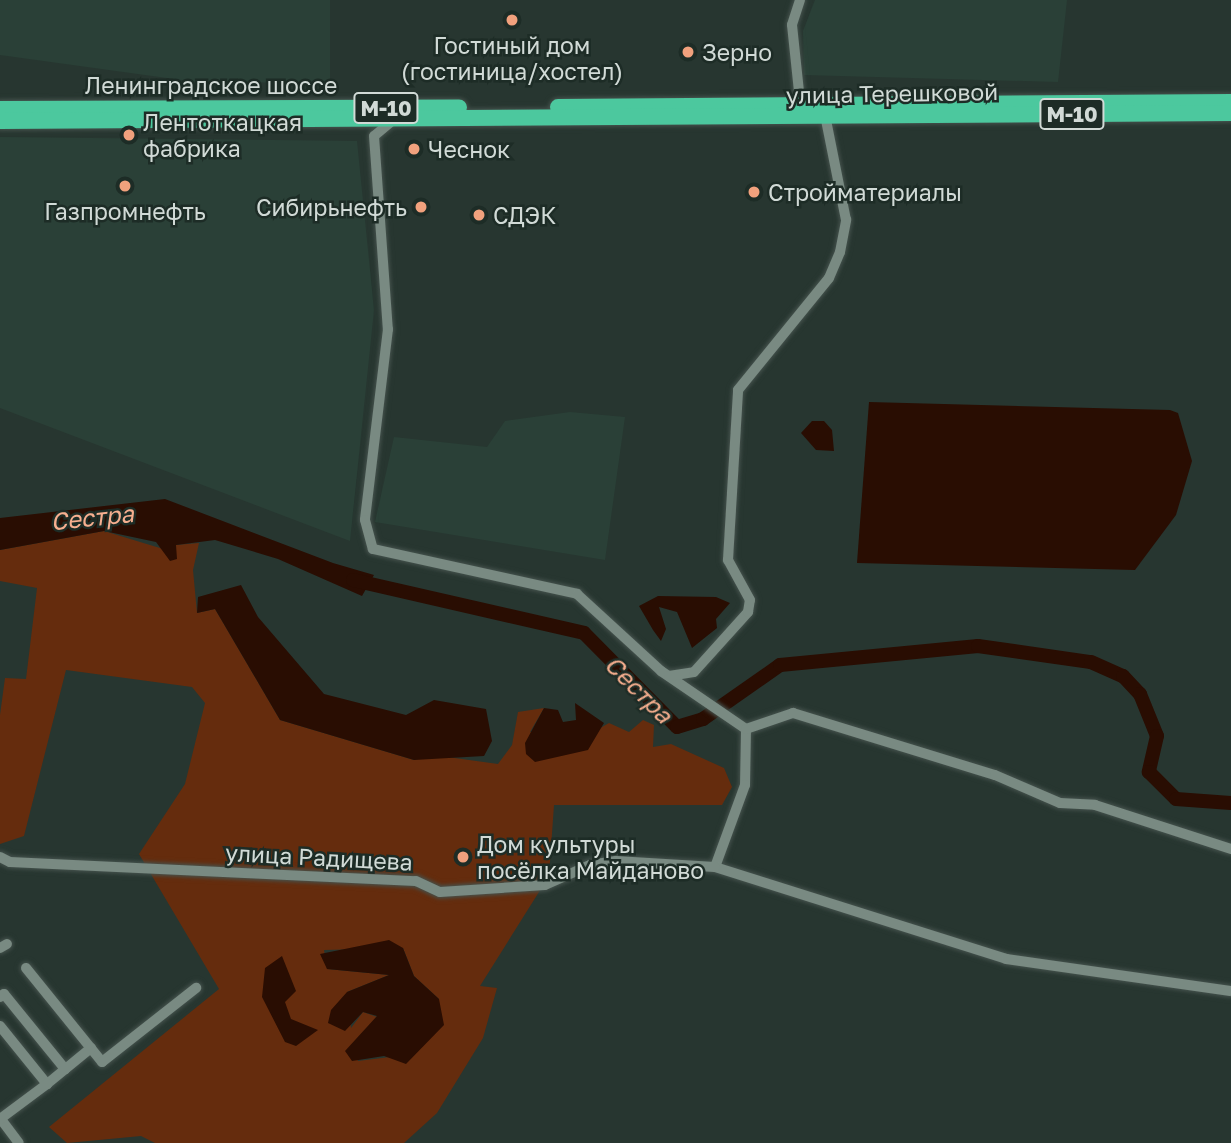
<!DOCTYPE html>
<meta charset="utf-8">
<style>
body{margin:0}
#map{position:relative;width:1231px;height:1143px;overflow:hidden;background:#273630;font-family:"Golos Text",sans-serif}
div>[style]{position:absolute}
.built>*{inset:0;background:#2a4037}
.green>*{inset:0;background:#652c0d}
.water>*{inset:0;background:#290d02}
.river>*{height:14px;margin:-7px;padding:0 7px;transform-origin:7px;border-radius:7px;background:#290d02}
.roads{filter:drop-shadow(0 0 2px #45524d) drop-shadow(0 0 2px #45524d)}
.minor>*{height:10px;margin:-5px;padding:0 5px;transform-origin:5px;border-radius:5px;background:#798a82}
.highway>*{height:16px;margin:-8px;padding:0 8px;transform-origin:8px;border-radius:8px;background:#4cc89e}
.dots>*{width:19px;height:19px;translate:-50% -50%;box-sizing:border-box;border:4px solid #1d2c26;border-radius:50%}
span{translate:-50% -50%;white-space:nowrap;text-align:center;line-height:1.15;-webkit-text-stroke:5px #1d2c26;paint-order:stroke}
.shield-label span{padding:2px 5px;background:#1d2c26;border:2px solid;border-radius:5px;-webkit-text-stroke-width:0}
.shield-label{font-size:21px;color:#d1dad6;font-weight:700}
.poi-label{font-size:23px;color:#d1dad6}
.left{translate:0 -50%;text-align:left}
.right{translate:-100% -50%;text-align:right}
.street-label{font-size:23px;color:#d1dad6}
.water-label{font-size:24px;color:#f7af8f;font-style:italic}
</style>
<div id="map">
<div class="built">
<div style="clip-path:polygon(0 0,330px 0,330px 82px,203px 83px,0 55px)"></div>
<div style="clip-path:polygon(815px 0,1067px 0,1058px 82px,804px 75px,803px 31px)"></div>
<div style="clip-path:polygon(0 137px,357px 141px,374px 310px,350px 541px,0 408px)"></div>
<div style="clip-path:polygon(570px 412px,625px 417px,605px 560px,375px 522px,394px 437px,487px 447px,505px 421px)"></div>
</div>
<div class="green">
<div style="clip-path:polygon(evenodd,104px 531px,173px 552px,176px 545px,199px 543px,193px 570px,197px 613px,215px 609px,280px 720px,414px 760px,433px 755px,498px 764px,512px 745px,518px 712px,544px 708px,530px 732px,595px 731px,609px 723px,629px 732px,643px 720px,654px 725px,653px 747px,671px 744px,724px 768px,732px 787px,722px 805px,554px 805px,549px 876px,480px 986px,497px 988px,483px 1038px,437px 1113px,404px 1143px,155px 1143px,141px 1136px,67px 1143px,49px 1127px,219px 989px,139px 854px,185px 784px,205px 703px,192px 687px,66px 670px,24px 836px,0 844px,0 715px,5px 678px,26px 679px,37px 588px,0 581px,0 550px,104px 531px,403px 948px,414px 976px,439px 999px,390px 1057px,358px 1061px,353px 1043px,377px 1017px,363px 1012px,351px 1028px,347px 992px,389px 975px,327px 969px,324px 950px,403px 948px)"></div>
</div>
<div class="water">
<div style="clip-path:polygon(869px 402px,1170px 410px,1178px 413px,1192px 461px,1176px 515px,1135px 570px,857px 563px)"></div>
<div style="clip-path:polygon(812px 421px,824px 421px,832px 430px,834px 451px,816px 450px,801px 433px)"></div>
<div style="clip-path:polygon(165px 499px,333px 563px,374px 575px,362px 596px,278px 559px,215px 540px,176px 545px,177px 559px,170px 561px,156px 542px,104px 531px,0 550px,0 518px)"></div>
<div style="clip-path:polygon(241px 585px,258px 617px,324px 694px,406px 715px,434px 700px,486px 709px,492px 741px,484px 756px,414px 760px,280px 720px,215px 609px,197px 613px,198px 597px)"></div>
<div style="clip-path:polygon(658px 596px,716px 597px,730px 603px,716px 619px,717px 628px,692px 648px,677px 612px,659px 607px,666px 629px,661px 641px,653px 630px,639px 606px)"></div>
<div style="clip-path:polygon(575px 703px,604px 723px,588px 750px,535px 762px,526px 754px,525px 743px,544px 708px,558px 710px,563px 722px,576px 720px)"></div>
<div style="clip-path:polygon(389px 940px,403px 948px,414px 976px,439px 999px,444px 1025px,406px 1064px,384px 1056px,352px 1061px,345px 1051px,377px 1016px,363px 1012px,345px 1031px,328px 1023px,331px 1010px,347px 992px,389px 975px,327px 969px,320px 954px)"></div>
<div style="clip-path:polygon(282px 956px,296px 991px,285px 1002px,291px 1019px,318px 1030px,296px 1046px,285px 1042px,262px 997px,265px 968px)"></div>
</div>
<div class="river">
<div style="left:353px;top:580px;width:237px;rotate:12.9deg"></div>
<div style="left:584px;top:633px;width:132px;rotate:45.3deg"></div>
<div style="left:677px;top:727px;width:27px;rotate:-17deg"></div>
<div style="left:703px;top:719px;width:94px;rotate:-35deg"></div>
<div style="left:780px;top:665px;width:199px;rotate:-5.5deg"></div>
<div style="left:978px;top:646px;width:114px;rotate:8.1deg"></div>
<div style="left:1091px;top:662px;width:35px;rotate:24deg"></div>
<div style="left:1123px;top:676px;width:25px;rotate:47deg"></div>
<div style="left:1140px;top:694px;width:45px;rotate:68deg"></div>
<div style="left:1157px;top:736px;width:37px;rotate:103deg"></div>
<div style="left:1149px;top:772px;width:38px;rotate:45deg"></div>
<div style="left:1176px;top:799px;width:55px;rotate:4.2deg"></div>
</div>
<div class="roads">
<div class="minor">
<div style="left:800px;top:0;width:26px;rotate:108deg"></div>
<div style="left:792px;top:25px;width:86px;rotate:84deg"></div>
<div style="left:392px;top:121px;width:23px;rotate:140deg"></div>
<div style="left:374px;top:136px;width:194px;rotate:85.9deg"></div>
<div style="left:388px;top:329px;width:192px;rotate:96.9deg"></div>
<div style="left:365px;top:520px;width:30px;rotate:75deg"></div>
<div style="left:373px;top:549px;width:209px;rotate:12.4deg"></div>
<div style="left:577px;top:594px;width:114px;rotate:42.5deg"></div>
<div style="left:661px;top:671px;width:103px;rotate:34.3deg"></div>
<div style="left:746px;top:729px;width:56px;rotate:91deg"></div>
<div style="left:745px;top:785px;width:87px;rotate:110.1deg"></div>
<div style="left:715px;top:867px;width:305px;rotate:17.5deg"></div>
<div style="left:1006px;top:959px;width:227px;rotate:8.1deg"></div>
<div style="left:669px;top:676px;width:25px;rotate:-9deg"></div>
<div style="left:694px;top:672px;width:81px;rotate:-48deg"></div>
<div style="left:748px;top:612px;width:12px;rotate:-81deg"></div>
<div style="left:750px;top:600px;width:46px;rotate:-118.8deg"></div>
<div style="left:728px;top:560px;width:170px;rotate:-86.6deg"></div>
<div style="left:738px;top:390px;width:144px;rotate:-50.9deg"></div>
<div style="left:829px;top:278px;width:28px;rotate:-67deg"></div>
<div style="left:840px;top:252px;width:33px;rotate:-79deg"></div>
<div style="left:846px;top:220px;width:112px;rotate:-101.3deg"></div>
<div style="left:746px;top:729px;width:50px;rotate:-18.8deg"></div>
<div style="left:793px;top:713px;width:211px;rotate:17.1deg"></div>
<div style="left:995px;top:775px;width:71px;rotate:23.3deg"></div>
<div style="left:1060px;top:803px;width:35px;rotate:3deg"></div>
<div style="left:1095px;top:805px;width:143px;rotate:17.9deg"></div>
<div style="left:0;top:857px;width:11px;rotate:27deg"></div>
<div style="left:10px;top:862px;width:406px;rotate:2.7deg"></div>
<div style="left:416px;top:881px;width:26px;rotate:25deg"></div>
<div style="left:440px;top:892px;width:105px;rotate:-3.8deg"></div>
<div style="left:545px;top:885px;width:49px;rotate:-24deg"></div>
<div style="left:590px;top:865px;width:26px;rotate:-9deg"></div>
<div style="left:616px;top:861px;width:99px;rotate:3.5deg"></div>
<div style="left:0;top:948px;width:8px;rotate:-30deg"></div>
<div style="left:26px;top:968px;width:121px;rotate:51deg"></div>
<div style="left:102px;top:1062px;width:120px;rotate:-38.2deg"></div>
<div style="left:0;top:997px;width:5px;rotate:-37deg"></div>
<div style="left:4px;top:994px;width:97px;rotate:50.9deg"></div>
<div style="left:0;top:1026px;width:75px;rotate:51deg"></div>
<div style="left:47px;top:1084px;width:57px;rotate:-39.3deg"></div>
<div style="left:0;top:1118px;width:31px;rotate:53deg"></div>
<div style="left:0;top:1119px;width:59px;rotate:-36.7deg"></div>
</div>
<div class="highway">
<div style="left:558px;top:107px;width:673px;rotate:-0.43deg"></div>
<div style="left:0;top:109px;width:459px;rotate:-0.2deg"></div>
<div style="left:0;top:121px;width:1231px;rotate:-0.37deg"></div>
</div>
</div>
<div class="dots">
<div style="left:512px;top:20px;background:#f1a17d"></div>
<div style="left:688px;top:52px;background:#f1a17d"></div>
<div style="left:129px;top:135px;background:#f1a17d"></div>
<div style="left:414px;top:149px;background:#f1a17d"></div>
<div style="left:125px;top:186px;background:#f1a17d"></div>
<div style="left:754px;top:192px;background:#f1a17d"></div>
<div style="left:421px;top:207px;background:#f1a17d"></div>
<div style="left:479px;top:215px;background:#f1a17d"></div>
<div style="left:463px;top:857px;background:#f1a17d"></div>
</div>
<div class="shield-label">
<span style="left:386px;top:108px">М-10</span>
<span style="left:1072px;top:114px">М-10</span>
</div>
<div class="poi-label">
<span style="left:512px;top:58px">Гостиный дом<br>(гостиница/хостел)</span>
<span class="left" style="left:702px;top:52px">Зерно</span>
<span class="left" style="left:143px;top:135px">Лентоткацкая<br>фабрика</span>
<span class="left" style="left:428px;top:149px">Чеснок</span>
<span class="left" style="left:768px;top:192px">Стройматериалы</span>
<span class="right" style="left:407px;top:207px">Сибирьнефть</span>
<span style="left:125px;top:211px">Газпромнефть</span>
<span class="left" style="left:493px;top:215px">СДЭК</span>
<span class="left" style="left:477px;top:857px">Дом культуры<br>посёлка Майданово</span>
</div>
<div class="street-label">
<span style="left:211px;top:85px">Ленинградское шоссе</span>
<span style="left:892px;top:93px;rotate:-1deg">улица Терешковой</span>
<span style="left:319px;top:857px;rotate:3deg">улица Радищева</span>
</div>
<div class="water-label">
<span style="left:92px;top:517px;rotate:-6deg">Сестра</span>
<span style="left:639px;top:689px;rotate:45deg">Сестра</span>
</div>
</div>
